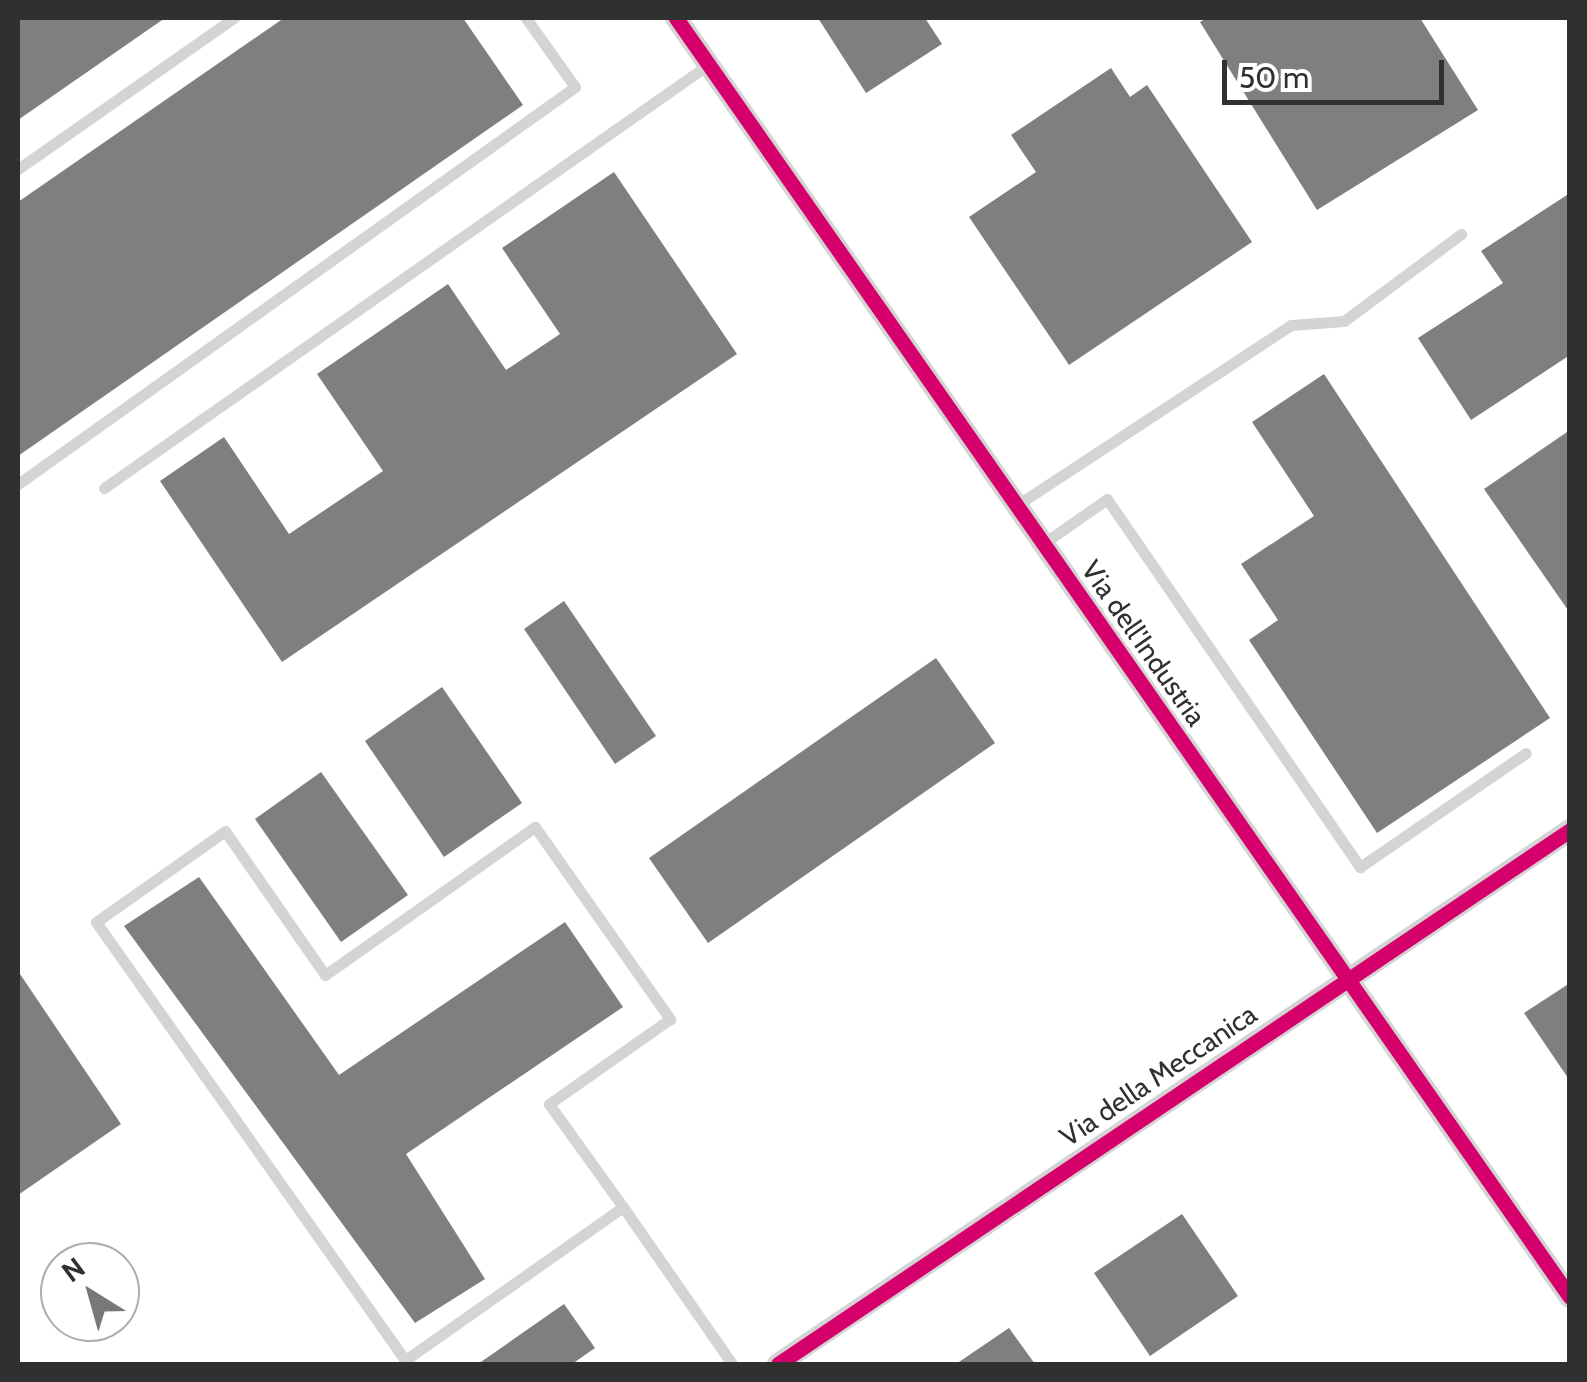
<!DOCTYPE html>
<style>
body{margin:0}
#map{position:relative;width:1587px;height:1382px;overflow:hidden;background:#fff;font-family:Cabin,sans-serif}
div>[style]{position:absolute}
.building>*{inset:0;background:#7f7f7f}
.service>*{height:11px;margin:-5.5px;padding:0 5.5px;transform-origin:5.5px;border-radius:5.5px;background:#d4d4d4}
.minor>*{height:22px;margin:-11px;padding:0 11px;transform-origin:11px;border-radius:11px;background:#d4d4d4}
.cycleway>*{height:15px;margin:-7.5px;padding:0 7.5px;transform-origin:7.5px;border-radius:7.5px;background:#d6006c}
span{translate:-50% -50%;white-space:nowrap;text-align:center;line-height:1.15;-webkit-text-stroke:10px #fff;paint-order:stroke}
.street-label{font-size:28px;color:#303030}
.frame{position:absolute;inset:0;border:20px solid #303030;pointer-events:none}
.north{position:absolute;left:40px;top:1242px;width:100px;height:100px;box-sizing:border-box;background:#fff;border:2px solid #acacac;border-radius:50%;rotate:323deg;font-size:28px;font-weight:700;line-height:40px;text-align:center;color:#303030}
.north::after{content:'';display:block;margin:auto;width:35px;height:45px;background:#787878;clip-path:polygon(50% 0,100% 100%,50% 72%,0 100%)}
.scale{position:absolute;left:1222px;top:60px;width:222px;height:45px;box-sizing:border-box;border:5px solid #303030;border-top:0;padding-left:12px;font-size:30px;line-height:35px;white-space:nowrap;color:#303030;-webkit-text-stroke:8px #fff;paint-order:stroke}
</style>
<div id="map">
<div class="building">
<div style="clip-path:polygon(18px 18px,165px 18px,18px 120px)"></div>
<div style="clip-path:polygon(284px 18px,463px 18px,523px 105px,18px 456px,18px 202px)"></div>
<div style="clip-path:polygon(818px 18px,925px 18px,942px 44px,866px 93px)"></div>
<div style="clip-path:polygon(1207px 18px,1420px 18px,1478px 110px,1317px 210px,1200px 22px)"></div>
<div style="clip-path:polygon(1111px 68px,1130px 97px,1147px 85px,1252px 242px,1069px 365px,969px 217px,1036px 172px,1011px 135px)"></div>
<div style="clip-path:polygon(614px 172px,737px 354px,282px 662px,160px 481px,224px 437px,289px 534px,383px 471px,317px 374px,448px 284px,506px 370px,560px 334px,502px 248px)"></div>
<div style="clip-path:polygon(1570px 193px,1570px 355px,1471px 420px,1418px 338px,1503px 283px,1481px 251px)"></div>
<div style="clip-path:polygon(1324px 374px,1550px 718px,1377px 833px,1249px 640px,1278px 620px,1241px 564px,1314px 516px,1252px 422px)"></div>
<div style="clip-path:polygon(1570px 430px,1570px 613px,1484px 489px)"></div>
<div style="clip-path:polygon(564px 601px,656px 736px,615px 764px,524px 629px)"></div>
<div style="clip-path:polygon(936px 658px,995px 743px,708px 943px,649px 858px)"></div>
<div style="clip-path:polygon(442px 687px,522px 803px,444px 857px,365px 741px)"></div>
<div style="clip-path:polygon(321px 772px,408px 895px,341px 942px,255px 819px)"></div>
<div style="clip-path:polygon(199px 877px,339px 1075px,565px 922px,623px 1007px,406px 1154px,485px 1279px,415px 1323px,124px 926px)"></div>
<div style="clip-path:polygon(18px 971px,121px 1124px,18px 1195px)"></div>
<div style="clip-path:polygon(1570px 983px,1570px 1081px,1524px 1013px)"></div>
<div style="clip-path:polygon(1182px 1214px,1238px 1296px,1150px 1356px,1094px 1273px)"></div>
<div style="clip-path:polygon(564px 1304px,595px 1348px,572px 1364px,478px 1364px)"></div>
<div style="clip-path:polygon(1009px 1328px,1035px 1364px,956px 1364px)"></div>
</div>
<div class="service">
<div style="left:18px;top:169px;width:264px;rotate:-35deg"></div>
<div style="left:18px;top:484px;width:684px;rotate:-35.48deg"></div>
<div style="left:575px;top:87px;width:85px;rotate:-125.4deg"></div>
<div style="left:104px;top:488px;width:739px;rotate:-35.02deg"></div>
<div style="left:1017px;top:505px;width:328px;rotate:-33.3deg"></div>
<div style="left:1291px;top:325px;width:53px;rotate:-4.3deg"></div>
<div style="left:1344px;top:321px;width:146px;rotate:-36.6deg"></div>
<div style="left:1044px;top:543px;width:77px;rotate:-34.9deg"></div>
<div style="left:1107px;top:499px;width:447px;rotate:55.5deg"></div>
<div style="left:1360px;top:867px;width:201px;rotate:-34.5deg"></div>
<div style="left:623px;top:1207px;width:266px;rotate:144.9deg"></div>
<div style="left:405px;top:1360px;width:536px;rotate:-125.2deg"></div>
<div style="left:96px;top:922px;width:158px;rotate:-35.2deg"></div>
<div style="left:225px;top:831px;width:175px;rotate:55.2deg"></div>
<div style="left:325px;top:975px;width:257px;rotate:-35.2deg"></div>
<div style="left:535px;top:827px;width:235px;rotate:54.9deg"></div>
<div style="left:670px;top:1019px;width:148px;rotate:144.9deg"></div>
<div style="left:549px;top:1104px;width:127px;rotate:54.3deg"></div>
<div style="left:623px;top:1207px;width:191px;rotate:55.2deg"></div>
</div>
<div class="minor">
<div style="left:676px;top:18px;width:1560px;rotate:55.05deg"></div>
<div style="left:778px;top:1364px;width:955px;rotate:-33.99deg"></div>
</div>
<div class="cycleway">
<div style="left:676px;top:18px;width:1560px;rotate:55.05deg"></div>
<div style="left:778px;top:1364px;width:955px;rotate:-33.99deg"></div>
</div>
<div class="street-label">
<span style="left:1144px;top:643px;rotate:55deg">Via dell'Industria</span>
<span style="left:1158px;top:1075px;rotate:-34deg">Via della Meccanica</span>
</div>
<div class="frame"></div>
<div class="north">N</div>
<div class="scale">50 m</div>
</div>
